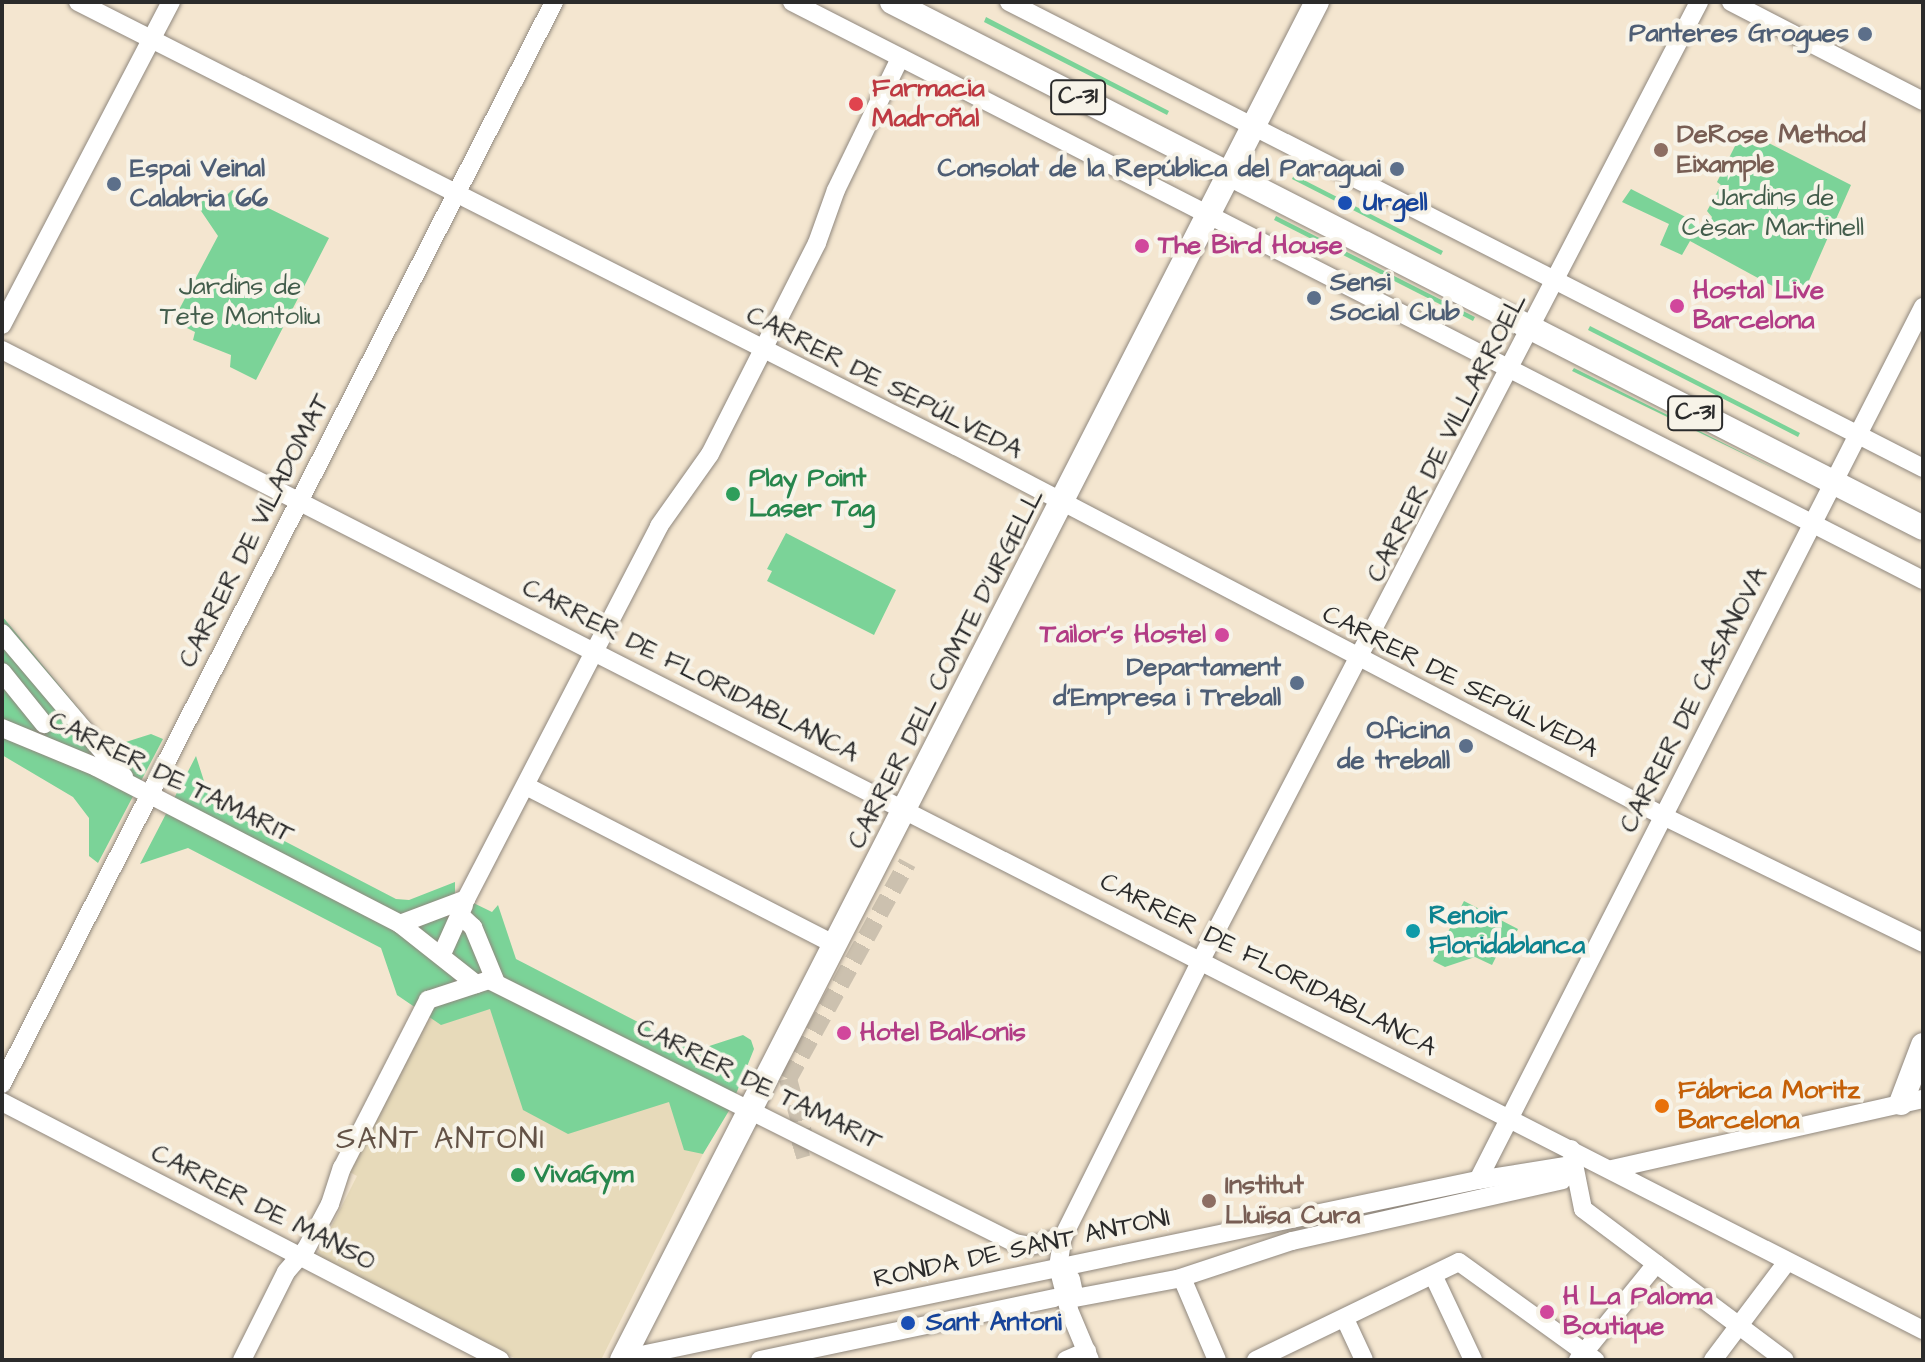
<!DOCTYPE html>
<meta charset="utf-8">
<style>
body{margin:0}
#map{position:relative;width:1925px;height:1362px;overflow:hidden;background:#f4e6d0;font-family:"Architects Daughter",sans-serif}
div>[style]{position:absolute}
.built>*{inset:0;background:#e7daba}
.green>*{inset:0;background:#7bd398}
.minor-tunnel>*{height:18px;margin-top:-9px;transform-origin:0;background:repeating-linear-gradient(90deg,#ccc1af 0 18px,transparent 0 27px)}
.roads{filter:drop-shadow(0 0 2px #90887e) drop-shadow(0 0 2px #90887e)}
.minor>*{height:18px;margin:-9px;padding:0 9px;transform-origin:9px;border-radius:9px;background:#fff}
.major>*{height:24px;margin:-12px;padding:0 12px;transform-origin:12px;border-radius:12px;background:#fff}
.dots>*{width:22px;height:22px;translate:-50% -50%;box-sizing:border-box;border:4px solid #f7f3e8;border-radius:50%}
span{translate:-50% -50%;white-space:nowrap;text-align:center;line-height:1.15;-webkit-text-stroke:8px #f7f3e8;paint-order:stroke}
.shield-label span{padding:2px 6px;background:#f7f3e8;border:2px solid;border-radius:6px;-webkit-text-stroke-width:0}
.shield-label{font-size:24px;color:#2b2b2b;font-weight:700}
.service-label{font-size:26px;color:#4e5e75;font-weight:700}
.right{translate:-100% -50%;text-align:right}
.left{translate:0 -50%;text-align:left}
.health-label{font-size:26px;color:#be3a42;font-weight:700}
.education-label{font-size:26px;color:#785e54;font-weight:700}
.park-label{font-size:26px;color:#435d4c}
.transit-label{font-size:26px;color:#164399;font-weight:700}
.hotel-label{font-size:26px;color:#b23c85;font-weight:700}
.street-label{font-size:26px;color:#2b2b2b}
.leisure-label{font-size:26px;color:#27864d;font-weight:700}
.culture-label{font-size:26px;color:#0d838f;font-weight:700}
.food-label{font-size:26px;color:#c56008;font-weight:700}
.quarter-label{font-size:30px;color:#635246;letter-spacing:2px}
.frame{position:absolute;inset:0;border:4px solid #2b2b2b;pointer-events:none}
</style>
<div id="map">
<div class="built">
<div style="clip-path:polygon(491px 987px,690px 1087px,703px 1154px,601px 1360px,518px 1360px,317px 1255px,357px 1176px,346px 1170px,425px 1014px)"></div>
</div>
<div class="green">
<div style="clip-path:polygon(986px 17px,1169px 111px,1167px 115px,984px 22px)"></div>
<div style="clip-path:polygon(1743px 130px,1851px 185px,1800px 301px,1690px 241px,1682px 255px,1660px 245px,1669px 224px,1622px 202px,1631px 189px,1707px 228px,1712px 217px,1707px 211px,1721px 185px,1717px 182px)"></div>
<div style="clip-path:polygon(1294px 175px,1443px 251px,1441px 255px,1292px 179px)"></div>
<div style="clip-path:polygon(232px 190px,329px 238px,256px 380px,230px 367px,231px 355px,193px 340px,195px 332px,173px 321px,218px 236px,197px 205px,211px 191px,224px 198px)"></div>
<div style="clip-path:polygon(1276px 216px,1475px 317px,1473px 321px,1274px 220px)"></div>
<div style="clip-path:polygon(1590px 326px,1800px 433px,1798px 437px,1588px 330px)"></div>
<div style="clip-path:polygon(1574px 368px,1781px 472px,1572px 371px)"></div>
<div style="clip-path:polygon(786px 533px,896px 590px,874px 635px,767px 581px,772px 571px,767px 569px)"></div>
<div style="clip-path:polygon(2px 616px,110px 747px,151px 734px,163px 739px,98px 863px,89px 856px,89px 818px,73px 797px,2px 755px)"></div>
<div style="clip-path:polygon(196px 756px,211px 803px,396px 899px,409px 900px,455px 882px,455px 894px,492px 912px,498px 905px,516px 959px,694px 1051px,743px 1035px,751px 1040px,754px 1049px,730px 1109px,703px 1154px,684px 1150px,669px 1102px,568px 1134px,523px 1110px,490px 1009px,441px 1025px,397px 995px,381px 948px,188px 848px,140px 864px)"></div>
<div style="clip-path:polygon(1464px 901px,1518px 929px,1506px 954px,1499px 951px,1492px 965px,1475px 957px,1445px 967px,1433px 961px)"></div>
</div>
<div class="minor-tunnel">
<div style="left:794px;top:1151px;width:14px;rotate:-17deg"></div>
<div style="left:807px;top:1147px;width:71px;rotate:-105.6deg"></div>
<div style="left:788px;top:1079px;width:247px;rotate:-61.1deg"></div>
</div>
<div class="roads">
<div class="minor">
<div style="left:78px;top:2px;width:984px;rotate:26.83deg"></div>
<div style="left:956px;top:446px;width:798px;rotate:27.62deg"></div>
<div style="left:1663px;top:816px;width:289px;rotate:26deg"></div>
<div style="left:792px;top:2px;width:1270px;rotate:27.07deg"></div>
<div style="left:1009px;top:2px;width:1026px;rotate:27.01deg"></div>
<div style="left:1731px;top:2px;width:216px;rotate:27.3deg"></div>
<div style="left:2px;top:325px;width:365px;rotate:-62.4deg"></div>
<div style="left:2px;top:350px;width:2157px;rotate:27.03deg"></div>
<div style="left:2px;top:633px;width:189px;rotate:49.7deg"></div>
<div style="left:2px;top:672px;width:67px;rotate:51.1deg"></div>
<div style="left:2px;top:728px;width:102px;rotate:22.5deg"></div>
<div style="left:96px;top:767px;width:342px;rotate:27.3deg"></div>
<div style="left:400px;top:924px;width:97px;rotate:38.3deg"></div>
<div style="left:526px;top:786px;width:348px;rotate:27.2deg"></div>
<div style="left:460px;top:915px;width:18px;rotate:43deg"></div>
<div style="left:473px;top:927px;width:57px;rotate:67.5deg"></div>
<div style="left:400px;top:924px;width:71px;rotate:-20.7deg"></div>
<div style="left:466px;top:899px;width:420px;rotate:-62.6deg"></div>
<div style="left:659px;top:526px;width:88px;rotate:-54.7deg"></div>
<div style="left:710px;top:454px;width:237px;rotate:-63.1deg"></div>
<div style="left:817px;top:243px;width:56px;rotate:-70.3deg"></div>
<div style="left:836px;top:190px;width:147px;rotate:-64.1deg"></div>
<div style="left:442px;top:954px;width:54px;rotate:-65.8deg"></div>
<div style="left:2px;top:1084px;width:1215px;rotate:-62.97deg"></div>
<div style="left:2px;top:1102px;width:561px;rotate:27.39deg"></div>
<div style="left:1571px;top:1149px;width:61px;rotate:78.7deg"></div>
<div style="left:1583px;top:1209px;width:252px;rotate:36.8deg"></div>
<div style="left:1612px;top:1169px;width:319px;rotate:-12.7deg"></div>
<div style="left:1478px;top:1180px;width:95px;rotate:-9.1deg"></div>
<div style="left:1434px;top:1277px;width:92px;rotate:64.8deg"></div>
<div style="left:1182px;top:1278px;width:89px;rotate:66.9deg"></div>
<div style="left:1071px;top:1279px;width:19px;rotate:78deg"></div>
<div style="left:1075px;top:1298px;width:104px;rotate:-10.6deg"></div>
<div style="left:1177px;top:1279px;width:121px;rotate:-18.3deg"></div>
<div style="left:1292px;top:1241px;width:277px;rotate:-12.7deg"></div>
<div style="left:1345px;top:1319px;width:45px;rotate:65.1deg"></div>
<div style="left:622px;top:1359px;width:875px;rotate:-11.81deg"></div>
<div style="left:1478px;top:1180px;width:980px;rotate:-62.99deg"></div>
<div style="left:242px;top:1360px;width:98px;rotate:-63.4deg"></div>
<div style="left:286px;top:1272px;width:30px;rotate:-49deg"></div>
<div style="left:306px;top:1249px;width:51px;rotate:-61.9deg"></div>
<div style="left:330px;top:1204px;width:38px;rotate:-72deg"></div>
<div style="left:342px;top:1168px;width:189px;rotate:-62.9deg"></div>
<div style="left:428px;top:1000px;width:64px;rotate:-18.2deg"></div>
<div style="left:489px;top:980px;width:588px;rotate:26.57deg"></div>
<div style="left:1015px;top:1243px;width:15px;rotate:11deg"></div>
<div style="left:1030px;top:1246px;width:34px;rotate:-15deg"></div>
<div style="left:760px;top:1360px;width:301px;rotate:-11.9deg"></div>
<div style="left:1066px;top:1360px;width:23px;rotate:-23deg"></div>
<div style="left:1090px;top:1360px;width:54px;rotate:-112.8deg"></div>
<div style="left:1069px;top:1310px;width:44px;rotate:-104.3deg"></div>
<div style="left:1058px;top:1267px;width:30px;rotate:-81deg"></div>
<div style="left:1063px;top:1237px;width:309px;rotate:-63.5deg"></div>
<div style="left:1201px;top:960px;width:1080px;rotate:-62.53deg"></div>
<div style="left:1256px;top:1360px;width:225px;rotate:-25.8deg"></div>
<div style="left:1459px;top:1262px;width:168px;rotate:35.8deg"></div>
<div style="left:1578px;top:1360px;width:124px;rotate:-50.9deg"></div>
<div style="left:1713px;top:1360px;width:121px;rotate:-53deg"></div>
</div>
<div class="major">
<div style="left:892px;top:2px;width:1157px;rotate:27.03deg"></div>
<div style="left:1901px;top:1103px;width:62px;rotate:-69.2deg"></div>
<div style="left:622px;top:1360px;width:1526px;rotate:-62.9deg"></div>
</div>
</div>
<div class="dots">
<div style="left:1865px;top:34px;background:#5c6f8a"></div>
<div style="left:856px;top:104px;background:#e0444e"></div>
<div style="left:1661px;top:150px;background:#8d6e63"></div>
<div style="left:1397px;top:169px;background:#5c6f8a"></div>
<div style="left:114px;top:184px;background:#5c6f8a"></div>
<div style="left:1345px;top:203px;background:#1a4fb4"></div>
<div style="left:1142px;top:246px;background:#d1479c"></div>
<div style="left:1314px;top:298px;background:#5c6f8a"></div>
<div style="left:1677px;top:306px;background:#d1479c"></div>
<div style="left:733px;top:494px;background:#2e9e5b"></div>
<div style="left:1222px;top:635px;background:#d1479c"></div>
<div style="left:1297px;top:683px;background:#5c6f8a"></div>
<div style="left:1466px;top:746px;background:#5c6f8a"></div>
<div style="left:1413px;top:931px;background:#0f9aa8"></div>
<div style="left:844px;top:1033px;background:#d1479c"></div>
<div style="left:1662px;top:1106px;background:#e8710a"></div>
<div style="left:518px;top:1175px;background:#2e9e5b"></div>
<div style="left:1209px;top:1201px;background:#8d6e63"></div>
<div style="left:1547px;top:1312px;background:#d1479c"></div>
<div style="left:908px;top:1323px;background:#1a4fb4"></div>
</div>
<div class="shield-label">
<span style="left:1078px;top:97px">C-31</span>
<span style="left:1695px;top:413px">C-31</span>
</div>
<div class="service-label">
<span class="right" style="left:1849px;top:34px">Panteres Grogues</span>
<span class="left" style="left:130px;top:184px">Espai Veinal<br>Calabria 66</span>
<span class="right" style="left:1381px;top:169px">Consolat de la República del Paraguai</span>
<span class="left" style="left:1330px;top:298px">Sensi<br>Social Club</span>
<span class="right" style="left:1281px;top:683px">Departament<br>d'Empresa i Treball</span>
<span class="right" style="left:1450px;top:746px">Oficina<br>de treball</span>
</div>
<div class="health-label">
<span class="left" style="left:872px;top:104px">Farmacia<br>Madroñal</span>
</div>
<div class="education-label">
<span class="left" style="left:1677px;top:150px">DeRose Method<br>Eixample</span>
<span class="left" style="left:1225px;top:1201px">Institut<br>Lluïsa Cura</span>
</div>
<div class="park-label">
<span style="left:1773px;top:213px">Jardins de<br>Cèsar Martinell</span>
<span style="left:240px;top:302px">Jardins de<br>Tete Montoliu</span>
</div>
<div class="transit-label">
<span class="left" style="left:1363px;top:203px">Urgell</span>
<span class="left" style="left:926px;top:1323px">Sant Antoni</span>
</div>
<div class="hotel-label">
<span class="left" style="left:1158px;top:246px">The Bird House</span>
<span class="left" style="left:1693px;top:306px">Hostal Live<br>Barcelona</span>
<span class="right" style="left:1206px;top:635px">Tailor's Hostel</span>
<span class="left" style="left:860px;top:1033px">Hotel Balkonis</span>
<span class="left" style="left:1563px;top:1312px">H La Paloma<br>Boutique</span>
</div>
<div class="street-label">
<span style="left:884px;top:383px;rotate:27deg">CARRER DE SEPÚLVEDA</span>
<span style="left:1447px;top:438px;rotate:-63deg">CARRER DE VILLARROEL</span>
<span style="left:255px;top:531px;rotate:-63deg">CARRER DE VILADOMAT</span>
<span style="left:946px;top:669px;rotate:-63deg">CARRER DEL COMTE D'URGELL</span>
<span style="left:690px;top:671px;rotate:27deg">CARRER DE FLORIDABLANCA</span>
<span style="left:1460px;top:682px;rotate:27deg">CARRER DE SEPÚLVEDA</span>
<span style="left:1694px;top:700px;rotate:-63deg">CARRER DE CASANOVA</span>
<span style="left:171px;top:778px;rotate:26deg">CARRER DE TAMARIT</span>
<span style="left:1268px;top:965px;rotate:27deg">CARRER DE FLORIDABLANCA</span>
<span style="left:759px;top:1085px;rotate:26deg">CARRER DE TAMARIT</span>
<span style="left:263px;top:1208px;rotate:27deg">CARRER DE MANSO</span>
<span style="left:1022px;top:1249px;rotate:-12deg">RONDA DE SANT ANTONI</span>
</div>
<div class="leisure-label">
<span class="left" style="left:749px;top:494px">Play Point<br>Laser Tag</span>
<span class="left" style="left:534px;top:1175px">VivaGym</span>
</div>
<div class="culture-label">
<span class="left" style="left:1429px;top:931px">Renoir<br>Floridablanca</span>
</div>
<div class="food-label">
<span class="left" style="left:1678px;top:1106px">Fábrica Moritz<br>Barcelona</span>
</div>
<div class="quarter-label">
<span style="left:441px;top:1139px">SANT ANTONI</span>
</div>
<div class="frame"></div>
</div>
